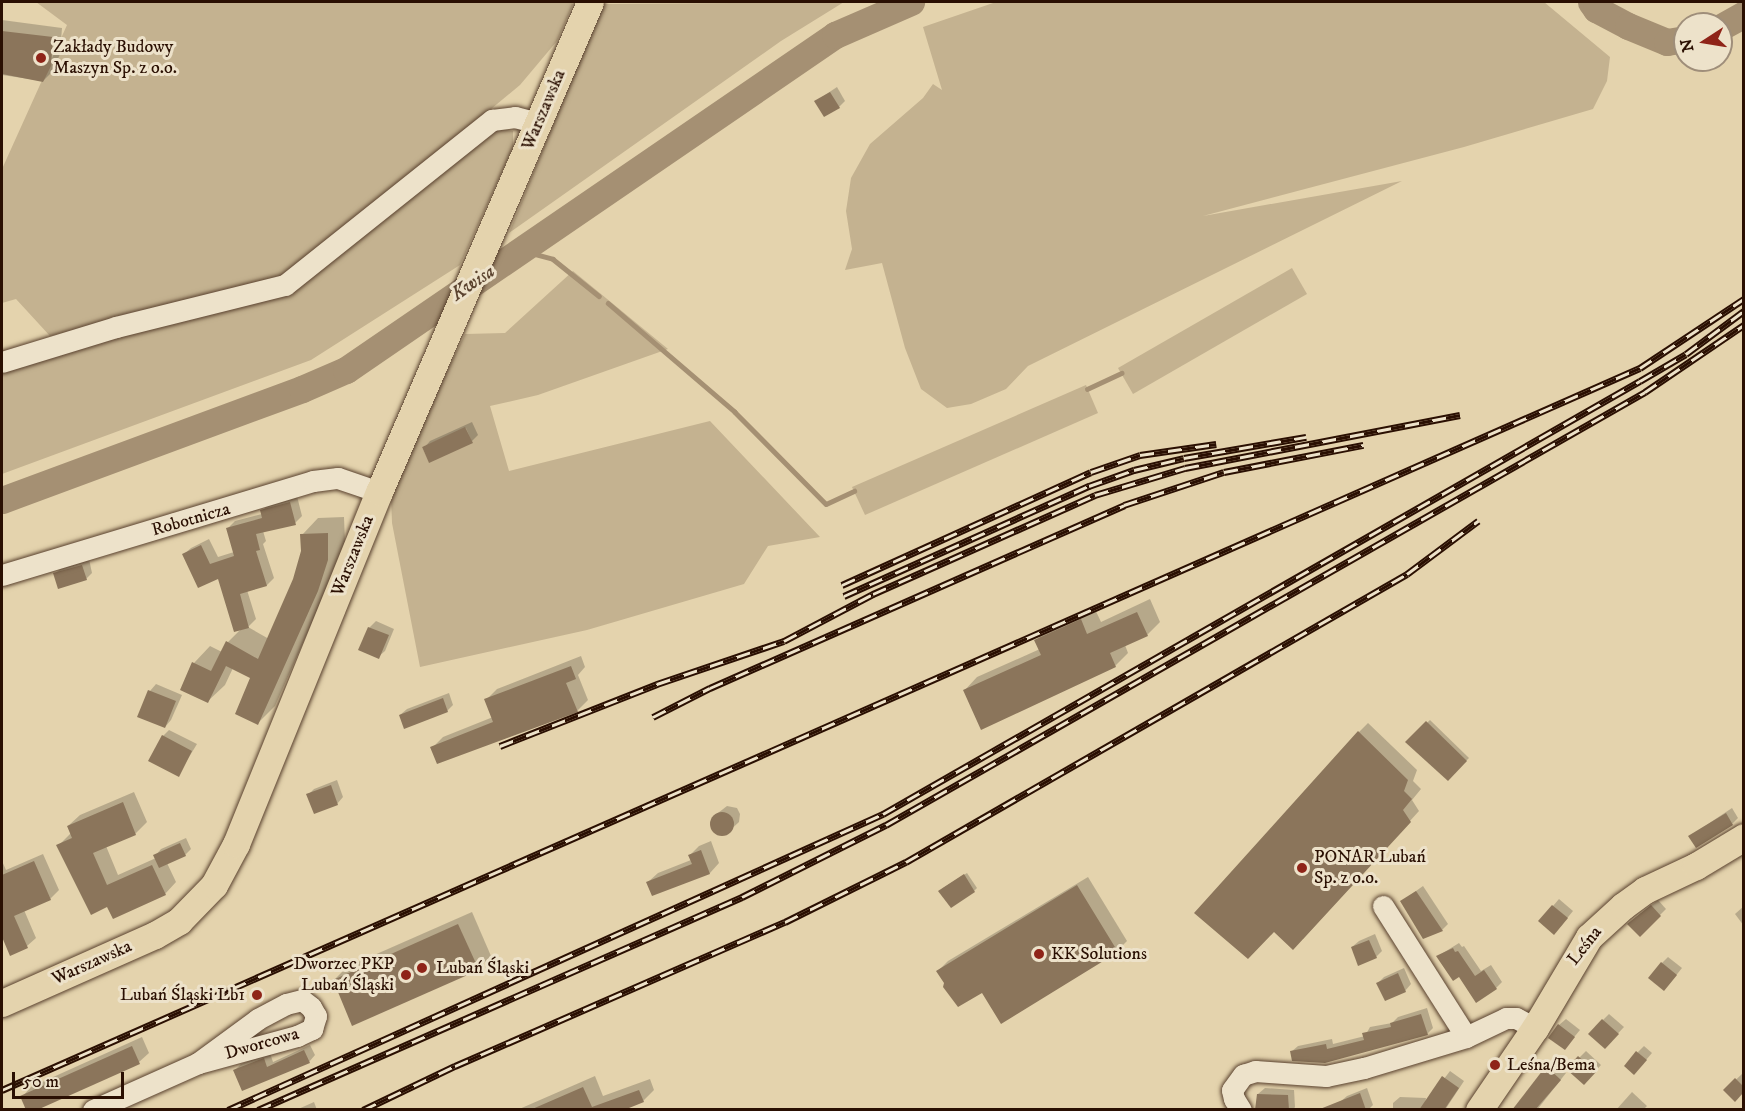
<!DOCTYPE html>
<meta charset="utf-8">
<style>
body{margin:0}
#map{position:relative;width:1745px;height:1111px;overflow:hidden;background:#e4d3ad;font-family:"IM FELL DW Pica",serif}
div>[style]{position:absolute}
.green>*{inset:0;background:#c4b290}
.shadow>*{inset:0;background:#0003}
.stream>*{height:4.5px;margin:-2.25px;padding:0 2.25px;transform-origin:2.25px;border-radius:2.25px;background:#a59073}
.river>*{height:27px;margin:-13.5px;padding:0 13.5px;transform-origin:13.5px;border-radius:13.5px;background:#a59073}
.building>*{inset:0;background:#8b755b}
.round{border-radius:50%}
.roads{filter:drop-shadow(0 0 2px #58402d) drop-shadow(0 0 2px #58402d)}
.minor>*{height:21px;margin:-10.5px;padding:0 10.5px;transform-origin:10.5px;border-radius:10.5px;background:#ede2ca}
.major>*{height:27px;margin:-13.5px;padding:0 13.5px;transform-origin:13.5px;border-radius:13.5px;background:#e4d3ad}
.rail>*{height:7px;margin-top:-3.5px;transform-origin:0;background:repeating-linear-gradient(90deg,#ede2ca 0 14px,#2a0f02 0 28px);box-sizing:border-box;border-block:2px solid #2a0f02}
.dots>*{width:16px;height:16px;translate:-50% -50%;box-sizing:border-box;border:3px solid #ede2ca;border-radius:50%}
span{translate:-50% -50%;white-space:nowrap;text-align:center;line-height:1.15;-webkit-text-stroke:6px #ede2ca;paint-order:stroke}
.poi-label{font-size:18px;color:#2a0f02}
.left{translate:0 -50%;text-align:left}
.right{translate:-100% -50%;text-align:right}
.street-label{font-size:18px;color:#2a0f02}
.water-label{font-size:20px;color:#5b432f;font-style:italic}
.frame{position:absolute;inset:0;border:3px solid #2a0f02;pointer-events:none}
.north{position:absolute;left:1673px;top:12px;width:60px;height:60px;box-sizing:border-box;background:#ede2ca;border:2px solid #9f8e7a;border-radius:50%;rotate:258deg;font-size:16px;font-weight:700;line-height:24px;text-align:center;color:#2a0f02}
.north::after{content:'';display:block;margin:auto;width:21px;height:27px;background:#8f2418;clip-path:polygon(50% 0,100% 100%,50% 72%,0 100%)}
.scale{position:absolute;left:12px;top:1072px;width:112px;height:27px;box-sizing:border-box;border:3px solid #2a0f02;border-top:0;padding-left:8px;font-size:18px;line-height:21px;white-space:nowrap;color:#2a0f02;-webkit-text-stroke:4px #ede2ca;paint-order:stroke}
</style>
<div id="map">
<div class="green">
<div style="clip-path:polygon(36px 2px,570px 2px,573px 4px,557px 41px,520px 85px,326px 246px,285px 276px,50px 336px,16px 299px,2px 303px,2px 169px,67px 25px)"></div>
<div style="clip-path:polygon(844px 2px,781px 41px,509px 233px,602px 4px)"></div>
<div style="clip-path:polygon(996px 2px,1544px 2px,1610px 57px,1607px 81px,1593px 109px,1464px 147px,1203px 216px,1402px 181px,1028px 366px,1006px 389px,971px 404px,947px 408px,921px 389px,905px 348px,882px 263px,845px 270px,852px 249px,846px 211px,851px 178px,870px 144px,923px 98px,933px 84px,942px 90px,923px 27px)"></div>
<div style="clip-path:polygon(495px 128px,513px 131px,513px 147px,460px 265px,311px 360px,2px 474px,2px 368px,134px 330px,283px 295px,298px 288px)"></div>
<div style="clip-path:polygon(1292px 268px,1307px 294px,1133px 394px,1118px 368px)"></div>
<div style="clip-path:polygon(evenodd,573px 271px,668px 349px,538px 395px,490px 406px,509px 471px,710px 421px,820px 537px,768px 546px,744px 584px,587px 630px,420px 667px,392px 523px,391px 497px,412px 443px,465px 334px,505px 333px,573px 271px,466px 428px,472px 442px,429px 462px,422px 447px,466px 428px)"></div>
<div style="clip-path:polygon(1086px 385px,1098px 413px,865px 515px,852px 487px)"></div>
</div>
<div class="shadow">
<div style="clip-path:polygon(2px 20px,62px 28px,60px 54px,53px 71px,43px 81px,2px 75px)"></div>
<div style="clip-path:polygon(837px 87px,845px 101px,839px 107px,816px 101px)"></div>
<div style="clip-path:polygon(472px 422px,478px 435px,472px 441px,424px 448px,430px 441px)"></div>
<div style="clip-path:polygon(297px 496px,302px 516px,295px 523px,263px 531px,266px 541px,263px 544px,274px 578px,267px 585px,247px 590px,256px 619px,248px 627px,269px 639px,295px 579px,302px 551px,302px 535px,318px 518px,344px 517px,345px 542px,334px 573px,275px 706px,258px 723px,252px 678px,233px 668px,225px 685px,208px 701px,194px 663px,210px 646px,222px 652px,228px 642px,241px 629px,219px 576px,183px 555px,191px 548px,209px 539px,218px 557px,234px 552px,228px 528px,235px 521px,262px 514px,262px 511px,269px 504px)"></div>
<div style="clip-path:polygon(89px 559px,92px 573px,86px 579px,55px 574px,61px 568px)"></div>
<div style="clip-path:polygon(1150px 599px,1160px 622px,1147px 635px,1125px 645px,1128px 653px,1115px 666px,964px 691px,977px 677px,1040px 649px,1036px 640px,1049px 627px,1094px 607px,1101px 622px)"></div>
<div style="clip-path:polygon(376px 621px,394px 629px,385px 651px,378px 657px,369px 628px)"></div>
<div style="clip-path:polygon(581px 656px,585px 667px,578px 675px,588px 700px,577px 711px,438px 762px,432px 748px,443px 737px,493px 717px,486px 700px,497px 689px)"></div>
<div style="clip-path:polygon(156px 684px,182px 695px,171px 720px,165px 727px,139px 716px,150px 691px)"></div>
<div style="clip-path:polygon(449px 693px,453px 705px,447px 711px,400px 715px,407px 709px)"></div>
<div style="clip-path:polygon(1430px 720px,1469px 758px,1448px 779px,1407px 742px)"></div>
<div style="clip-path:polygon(1368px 723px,1417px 770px,1413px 781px,1421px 789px,1412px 800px,1419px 811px,1303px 939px,1275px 930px,1359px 732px)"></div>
<div style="clip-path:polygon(169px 730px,197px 744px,178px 775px,163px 736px)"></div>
<div style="clip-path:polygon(337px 780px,343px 797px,337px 804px,308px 795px,314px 789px)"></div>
<div style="clip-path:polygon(134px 792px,147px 822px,135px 834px,106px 846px,118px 875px,156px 858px,155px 856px,161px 849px,186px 838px,191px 849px,185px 855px,167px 863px,176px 882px,165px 894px,108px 905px,58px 846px,71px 833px,68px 826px,80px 815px)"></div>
<div style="clip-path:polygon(727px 806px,737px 808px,740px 814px,739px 822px,727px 833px,714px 831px,712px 826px,714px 816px)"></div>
<div style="clip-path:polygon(1732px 808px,1738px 818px,1732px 824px,1690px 836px)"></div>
<div style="clip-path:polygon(711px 841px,719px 863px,710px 873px,653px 894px,648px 882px,658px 873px,691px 860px,690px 855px,699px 846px)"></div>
<div style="clip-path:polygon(43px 854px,59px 890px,50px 899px,24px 910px,36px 938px,27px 946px,10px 954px,2px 934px,2px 861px,6px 870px)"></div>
<div style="clip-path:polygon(967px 873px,977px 888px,974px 891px,943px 888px)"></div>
<div style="clip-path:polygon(1088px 877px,1127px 941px,1117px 951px,983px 991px,946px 983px,938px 971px,948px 961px)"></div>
<div style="clip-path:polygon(1423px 886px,1448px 924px,1442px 930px,1402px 901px)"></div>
<div style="clip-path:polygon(1559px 899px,1573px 911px,1560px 927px,1540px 921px)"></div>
<div style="clip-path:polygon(1658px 900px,1666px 909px,1640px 935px,1635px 918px)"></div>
<div style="clip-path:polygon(1744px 906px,1744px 926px,1735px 914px)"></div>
<div style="clip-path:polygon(472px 912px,491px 956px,478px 969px,334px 980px,347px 967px)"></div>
<div style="clip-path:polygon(1375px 934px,1382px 951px,1376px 957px,1352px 947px,1359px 941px)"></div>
<div style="clip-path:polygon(1459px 943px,1462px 947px,1464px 946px,1481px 971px,1491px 965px,1502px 982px,1496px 988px,1460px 975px,1438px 956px)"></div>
<div style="clip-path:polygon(1668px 957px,1682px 968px,1670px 983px,1662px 963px)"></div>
<div style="clip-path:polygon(1404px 968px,1411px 984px,1405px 991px,1378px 983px,1384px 977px)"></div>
<div style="clip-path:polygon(1427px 1008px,1433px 1028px,1427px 1034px,1325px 1062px,1291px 1052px,1298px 1046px,1332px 1039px,1333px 1044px,1365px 1036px,1370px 1027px,1392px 1023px,1398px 1017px)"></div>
<div style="clip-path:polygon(1609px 1014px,1624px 1027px,1611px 1041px,1603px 1020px)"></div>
<div style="clip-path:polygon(1566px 1019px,1580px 1030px,1565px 1048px,1559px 1025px)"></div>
<div style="clip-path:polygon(142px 1037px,149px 1053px,139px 1062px,22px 1097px,31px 1087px)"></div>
<div style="clip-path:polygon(310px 1045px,315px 1055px,309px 1062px,243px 1089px,235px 1070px,241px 1064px,270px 1053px,273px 1062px)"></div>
<div style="clip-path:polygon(1644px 1046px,1652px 1053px,1640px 1067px,1638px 1052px)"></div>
<div style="clip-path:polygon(1586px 1051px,1601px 1065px,1590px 1077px,1568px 1069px)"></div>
<div style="clip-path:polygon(1553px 1061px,1566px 1073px,1537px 1110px,1516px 1110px)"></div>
<div style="clip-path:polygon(1450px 1071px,1464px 1081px,1445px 1110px,1393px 1110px,1393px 1103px,1400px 1097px,1426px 1098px,1425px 1104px)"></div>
<div style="clip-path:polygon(1743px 1073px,1744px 1091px,1735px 1100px,1725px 1090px)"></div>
<div style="clip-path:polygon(595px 1076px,603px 1096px,650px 1079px,654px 1090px,643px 1101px,619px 1110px,517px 1110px)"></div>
<div style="clip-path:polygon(1265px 1088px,1294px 1090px,1295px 1107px,1293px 1110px,1256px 1110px,1258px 1094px)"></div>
<div style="clip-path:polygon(1367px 1088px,1373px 1105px,1368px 1110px,1343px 1110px,1340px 1102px,1347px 1096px)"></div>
<div style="clip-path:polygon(1632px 1092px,1647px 1106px,1643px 1110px,1616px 1110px)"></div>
<div style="clip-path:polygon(314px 1102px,317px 1110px,296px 1110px)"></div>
</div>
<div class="stream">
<div style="left:520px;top:250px;width:34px;rotate:15deg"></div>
<div style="left:553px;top:259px;width:59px;rotate:38.8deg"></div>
<div style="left:608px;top:303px;width:167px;rotate:40.6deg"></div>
<div style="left:735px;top:412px;width:129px;rotate:45.3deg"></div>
<div style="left:826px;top:504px;width:31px;rotate:-25deg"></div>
<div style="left:1087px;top:389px;width:38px;rotate:-25deg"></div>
</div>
<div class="river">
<div style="left:1591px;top:2px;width:9px;rotate:54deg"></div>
<div style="left:1596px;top:9px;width:36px;rotate:28deg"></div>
<div style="left:1628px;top:26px;width:42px;rotate:22.3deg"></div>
<div style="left:1667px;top:42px;width:18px;rotate:-9deg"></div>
<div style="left:1721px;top:27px;width:26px;rotate:-29deg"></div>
<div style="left:2px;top:500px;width:320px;rotate:-20.3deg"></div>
<div style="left:302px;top:389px;width:48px;rotate:-23.4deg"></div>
<div style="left:346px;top:370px;width:593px;rotate:-34.41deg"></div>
<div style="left:835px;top:35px;width:83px;rotate:-23.5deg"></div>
</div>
<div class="building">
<div style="clip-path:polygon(2px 31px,53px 37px,51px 66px,43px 82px,2px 74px)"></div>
<div style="clip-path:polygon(830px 92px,840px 108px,824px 117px,814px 101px)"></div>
<div style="clip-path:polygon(465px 427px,473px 443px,429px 463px,422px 447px)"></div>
<div style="clip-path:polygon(290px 502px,296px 525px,256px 534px,260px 550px,256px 551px,267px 586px,240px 594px,249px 628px,234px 632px,218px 579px,198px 588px,182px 554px,201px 545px,210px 564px,234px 556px,226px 528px,262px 518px,260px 510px)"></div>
<div style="clip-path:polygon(328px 533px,328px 560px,318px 591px,258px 725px,235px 714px,250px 678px,226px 666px,208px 703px,180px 690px,192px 662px,211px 671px,226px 641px,258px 659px,293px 579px,301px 551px,300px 534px)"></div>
<div style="clip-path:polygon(82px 565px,87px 580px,58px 589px,53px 573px)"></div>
<div style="clip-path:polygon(1137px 612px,1148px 636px,1110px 653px,1116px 667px,981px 730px,963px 690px,1041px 655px,1034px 640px,1081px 619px,1087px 634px)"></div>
<div style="clip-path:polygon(368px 627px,389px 635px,379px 659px,358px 650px)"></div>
<div style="clip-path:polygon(571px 666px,576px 679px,566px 683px,578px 712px,437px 764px,430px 747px,493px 722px,484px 699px)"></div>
<div style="clip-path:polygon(148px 690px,176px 701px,165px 728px,137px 717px)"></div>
<div style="clip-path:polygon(443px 698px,448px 712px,404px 729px,399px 715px)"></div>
<div style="clip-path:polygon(1426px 721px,1467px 761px,1448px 781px,1405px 742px)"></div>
<div style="clip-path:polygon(1358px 731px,1408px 780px,1404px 791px,1412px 799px,1403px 810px,1411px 822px,1293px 950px,1274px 932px,1248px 959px,1194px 913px)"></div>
<div style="clip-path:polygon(162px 735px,192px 751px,179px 777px,148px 761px)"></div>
<div style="clip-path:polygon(331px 785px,338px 805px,314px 814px,306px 794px)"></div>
<div style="clip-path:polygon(123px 802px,136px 835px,93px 853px,107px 885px,152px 865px,166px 895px,113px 919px,107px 907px,91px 915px,56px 845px,72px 838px,67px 826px)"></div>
<div class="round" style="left:710px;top:812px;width:24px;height:24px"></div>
<div style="clip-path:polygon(1726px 813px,1733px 825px,1696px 848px,1688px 836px)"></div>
<div style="clip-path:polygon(180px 843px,186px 856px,159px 868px,153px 855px)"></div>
<div style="clip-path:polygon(701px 850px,710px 874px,652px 896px,646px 882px,692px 864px,688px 855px)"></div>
<div style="clip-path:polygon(34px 861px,51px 900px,14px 916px,28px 948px,10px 956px,2px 937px,2px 875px)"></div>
<div style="clip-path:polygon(964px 874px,975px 892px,951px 908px,938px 891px)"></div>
<div style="clip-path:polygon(1077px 885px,1118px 952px,1001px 1024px,982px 993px,958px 1007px,943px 987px,944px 983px,936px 971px)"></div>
<div style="clip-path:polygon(1416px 891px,1443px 931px,1423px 939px,1400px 901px)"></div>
<div style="clip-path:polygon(1552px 905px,1568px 918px,1554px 935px,1538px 921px)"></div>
<div style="clip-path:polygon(1651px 905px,1661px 916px,1640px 937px,1627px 924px)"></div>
<div style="clip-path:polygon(458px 924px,479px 970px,352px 1026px,333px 980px)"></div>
<div style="clip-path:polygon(1369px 940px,1377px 958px,1358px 966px,1351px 947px)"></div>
<div style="clip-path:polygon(1453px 948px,1455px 952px,1458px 951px,1475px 976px,1484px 970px,1497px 989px,1476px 1003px,1459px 977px,1453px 981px,1436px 956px)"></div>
<div style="clip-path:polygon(1661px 962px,1677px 975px,1664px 991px,1648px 978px)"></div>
<div style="clip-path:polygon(1398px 973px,1406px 992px,1385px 1001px,1376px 983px)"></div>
<div style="clip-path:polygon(1421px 1014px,1428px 1035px,1325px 1063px,1292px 1061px,1290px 1051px,1326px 1044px,1327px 1049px,1364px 1040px,1362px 1033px,1391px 1027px,1390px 1023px)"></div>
<div style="clip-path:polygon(1602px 1019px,1619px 1034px,1605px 1049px,1588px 1034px)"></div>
<div style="clip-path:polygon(1558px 1024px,1575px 1037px,1565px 1050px,1548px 1038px)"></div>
<div style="clip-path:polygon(132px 1046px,140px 1064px,37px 1110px,26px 1110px,20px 1096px)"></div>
<div style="clip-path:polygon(304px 1050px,310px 1063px,242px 1091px,233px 1070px,264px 1058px,267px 1067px)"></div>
<div style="clip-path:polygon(1636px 1051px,1647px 1060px,1634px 1075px,1624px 1066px)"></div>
<div style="clip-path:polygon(1578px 1056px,1596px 1072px,1584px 1085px,1566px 1069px)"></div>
<div style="clip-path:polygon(1546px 1066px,1561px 1080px,1535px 1110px,1512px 1110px)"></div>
<div style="clip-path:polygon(1442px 1076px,1459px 1088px,1444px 1110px,1419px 1110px)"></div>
<div style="clip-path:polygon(1735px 1078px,1743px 1086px,1743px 1093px,1735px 1102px,1723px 1090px)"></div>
<div style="clip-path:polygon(583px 1087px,592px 1107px,639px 1090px,644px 1102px,624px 1110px,530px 1110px)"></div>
<div style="clip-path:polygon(1360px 1093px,1366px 1110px,1320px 1110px,1320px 1109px)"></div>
<div style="clip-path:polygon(1257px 1094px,1288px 1095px,1289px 1110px,1255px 1110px)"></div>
</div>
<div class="roads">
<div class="minor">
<div style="left:2px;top:362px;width:119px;rotate:-17.1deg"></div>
<div style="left:116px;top:327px;width:174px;rotate:-14deg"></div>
<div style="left:285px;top:285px;width:265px;rotate:-38.6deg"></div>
<div style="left:492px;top:120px;width:23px;rotate:-7deg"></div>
<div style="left:515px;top:117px;width:24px;rotate:15deg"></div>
<div style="left:2px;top:575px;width:325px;rotate:-16.8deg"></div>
<div style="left:313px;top:481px;width:25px;rotate:-7deg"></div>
<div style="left:338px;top:478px;width:43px;rotate:18.9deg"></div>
<div style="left:1383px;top:906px;width:155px;rotate:57.6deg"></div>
<div style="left:93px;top:1110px;width:115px;rotate:-24.1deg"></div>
<div style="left:198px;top:1063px;width:103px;rotate:-15.3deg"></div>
<div style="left:297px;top:1036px;width:17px;rotate:-25deg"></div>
<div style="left:312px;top:1029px;width:14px;rotate:-73deg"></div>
<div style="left:316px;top:1016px;width:10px;rotate:-119deg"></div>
<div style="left:311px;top:1007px;width:11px;rotate:-142deg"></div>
<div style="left:302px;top:1000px;width:16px;rotate:166deg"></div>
<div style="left:286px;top:1004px;width:32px;rotate:152deg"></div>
<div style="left:258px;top:1019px;width:74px;rotate:143.7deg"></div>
<div style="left:1241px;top:1110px;width:13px;rotate:-122deg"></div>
<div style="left:1234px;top:1099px;width:9px;rotate:-103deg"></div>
<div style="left:1232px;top:1090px;width:19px;rotate:-54deg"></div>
<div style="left:1243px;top:1075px;width:13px;rotate:-18deg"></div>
<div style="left:1255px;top:1071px;width:71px;rotate:4deg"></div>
<div style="left:1326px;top:1076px;width:39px;rotate:-12deg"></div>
<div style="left:1364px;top:1068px;width:107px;rotate:-16.9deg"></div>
<div style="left:1466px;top:1037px;width:44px;rotate:-25.4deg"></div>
<div style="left:1506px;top:1018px;width:10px"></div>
<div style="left:1516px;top:1018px;width:21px;rotate:28deg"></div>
</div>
<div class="major">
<div style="left:2px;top:1003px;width:167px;rotate:-24deg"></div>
<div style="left:155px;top:935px;width:28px;rotate:-30deg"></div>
<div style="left:179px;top:921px;width:50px;rotate:-45.8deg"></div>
<div style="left:214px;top:885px;width:47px;rotate:-61.8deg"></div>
<div style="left:236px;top:844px;width:380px;rotate:-67.9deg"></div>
<div style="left:379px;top:492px;width:533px;rotate:-66.7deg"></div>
<div style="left:1479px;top:1110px;width:99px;rotate:-55.7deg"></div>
<div style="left:1535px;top:1028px;width:106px;rotate:-59.3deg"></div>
<div style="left:1589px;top:937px;width:46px;rotate:-42.4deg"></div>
<div style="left:1623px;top:906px;width:27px;rotate:-36deg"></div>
<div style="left:1645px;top:890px;width:56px;rotate:-25.2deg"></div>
<div style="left:1696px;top:866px;width:56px;rotate:-31.1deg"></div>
</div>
</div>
<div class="rail">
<div style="left:842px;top:585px;width:273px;rotate:-24.4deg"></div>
<div style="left:1091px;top:472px;width:52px;rotate:-19.1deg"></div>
<div style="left:1140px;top:455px;width:77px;rotate:-8.2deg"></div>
<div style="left:844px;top:596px;width:269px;rotate:-24.2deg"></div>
<div style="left:1089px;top:486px;width:48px;rotate:-19.6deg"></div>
<div style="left:1134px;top:470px;width:51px;rotate:-13.5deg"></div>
<div style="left:1184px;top:458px;width:124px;rotate:-9.8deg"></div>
<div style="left:653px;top:717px;width:64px;rotate:-27deg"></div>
<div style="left:710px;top:688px;width:453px;rotate:-23.8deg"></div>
<div style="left:1124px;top:505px;width:105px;rotate:-18.3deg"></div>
<div style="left:1224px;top:472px;width:142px;rotate:-11deg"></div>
<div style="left:500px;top:746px;width:169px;rotate:-21.5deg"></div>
<div style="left:657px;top:684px;width:134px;rotate:-18.7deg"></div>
<div style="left:784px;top:641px;width:101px;rotate:-27.8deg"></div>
<div style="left:873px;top:594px;width:243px;rotate:-24deg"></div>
<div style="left:1095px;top:495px;width:94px;rotate:-16.7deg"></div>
<div style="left:1185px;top:468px;width:280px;rotate:-10.9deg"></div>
<div style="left:2px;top:1090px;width:1790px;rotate:-23.79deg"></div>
<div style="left:1640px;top:368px;width:125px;rotate:-33.6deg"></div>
<div style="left:228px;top:1110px;width:719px;rotate:-24.32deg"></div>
<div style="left:883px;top:814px;width:872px;rotate:-29.77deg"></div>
<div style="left:1640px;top:381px;width:53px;rotate:-30.4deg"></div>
<div style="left:1686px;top:354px;width:72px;rotate:-36.6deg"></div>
<div style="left:258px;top:1110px;width:529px;rotate:-23.75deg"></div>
<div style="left:742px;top:897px;width:161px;rotate:-26.6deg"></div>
<div style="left:886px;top:825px;width:874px;rotate:-29.7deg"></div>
<div style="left:1645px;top:392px;width:120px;rotate:-34.1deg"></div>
<div style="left:363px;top:1110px;width:102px;rotate:-25.6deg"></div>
<div style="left:455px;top:1066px;width:360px;rotate:-23.6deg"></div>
<div style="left:785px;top:922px;width:135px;rotate:-26.4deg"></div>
<div style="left:906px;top:862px;width:578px;rotate:-29.89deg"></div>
<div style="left:1407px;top:574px;width:89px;rotate:-36.7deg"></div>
</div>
<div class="dots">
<div style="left:41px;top:58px;background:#8f2418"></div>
<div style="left:1302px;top:868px;background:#8f2418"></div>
<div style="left:1039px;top:954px;background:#8f2418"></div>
<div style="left:422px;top:968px;background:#8f2418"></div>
<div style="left:406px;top:975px;background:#8f2418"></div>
<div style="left:257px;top:995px;background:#8f2418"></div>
<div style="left:1495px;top:1065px;background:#8f2418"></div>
</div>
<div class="poi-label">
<span class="left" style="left:53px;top:58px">Zakłady Budowy<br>Maszyn Sp. z o.o.</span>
<span class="left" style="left:1314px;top:868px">PONAR Lubań<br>Sp. z o.o.</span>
<span class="left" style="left:1051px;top:954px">KK Solutions</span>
<span class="right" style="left:394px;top:975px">Dworzec PKP<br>Lubań Śląski</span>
<span class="left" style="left:436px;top:968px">Lubań Śląski</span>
<span class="right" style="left:245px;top:995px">Lubań Śląski Lb1</span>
<span class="left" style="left:1507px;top:1065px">Leśna/Bema</span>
</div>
<div class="street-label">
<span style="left:544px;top:110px;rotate:-67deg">Warszawska</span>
<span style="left:191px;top:520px;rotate:-16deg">Robotnicza</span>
<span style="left:353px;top:556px;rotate:-68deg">Warszawska</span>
<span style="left:1585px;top:946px;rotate:-52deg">Leśna</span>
<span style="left:92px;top:963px;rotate:-24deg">Warszawska</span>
<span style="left:262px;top:1044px;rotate:-16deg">Dworcowa</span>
</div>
<div class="water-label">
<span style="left:473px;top:283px;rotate:-34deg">Kwisa</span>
</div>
<div class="frame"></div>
<div class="north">N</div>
<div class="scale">50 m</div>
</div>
